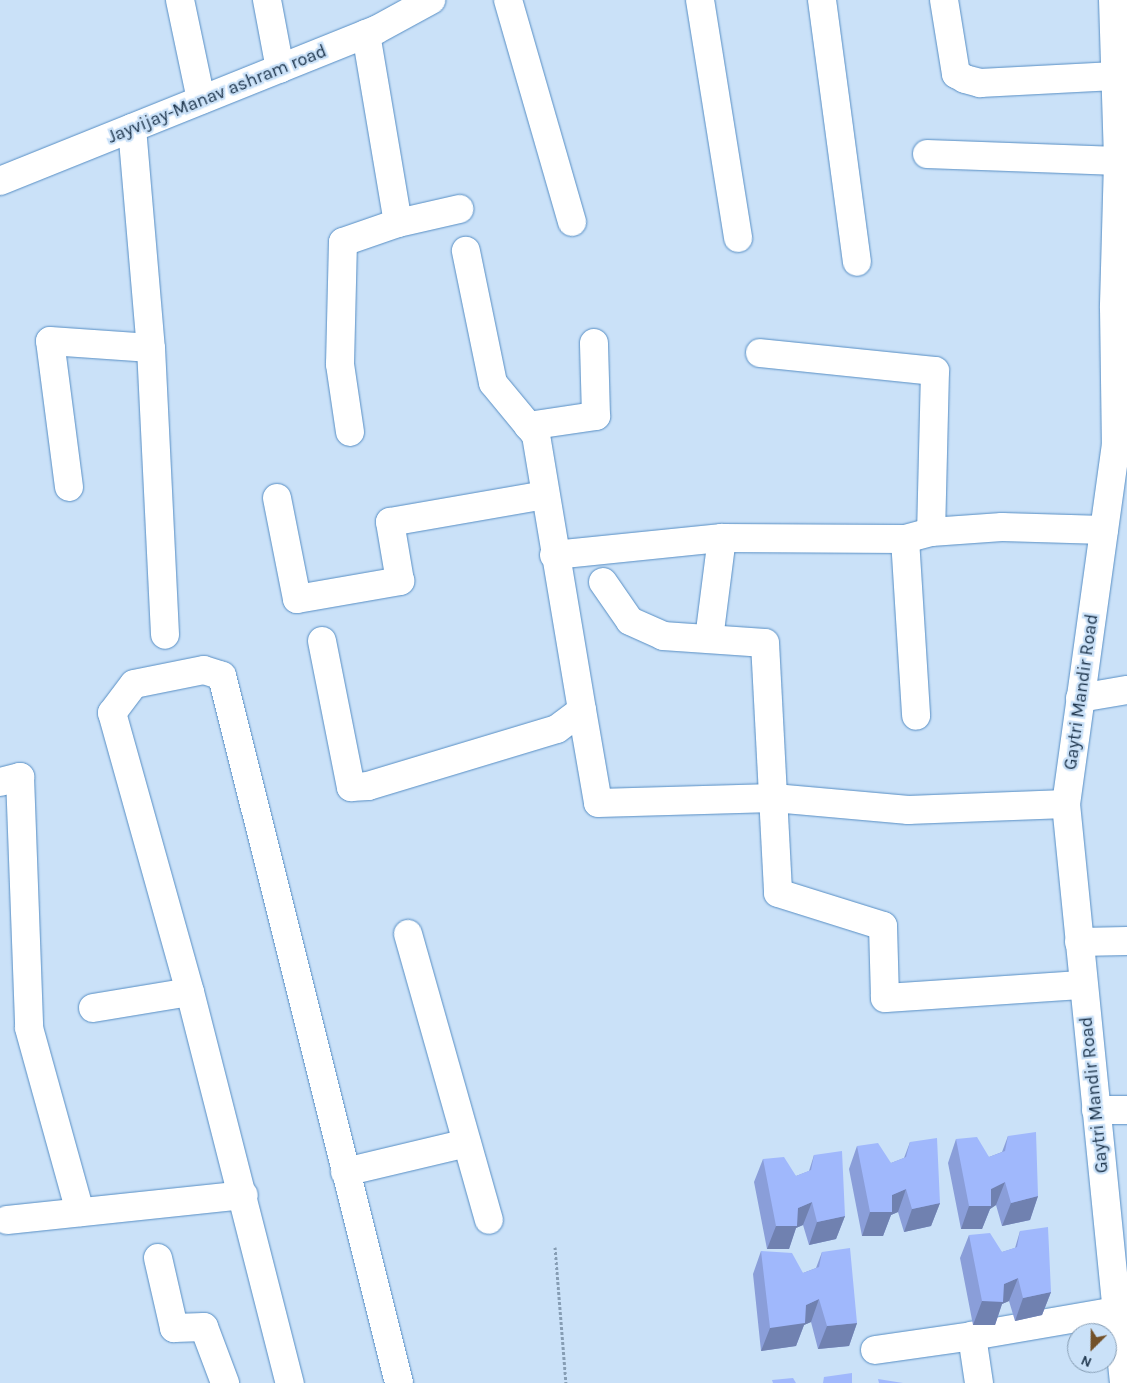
<!DOCTYPE html>
<style>
body{margin:0}
#map{position:relative;width:1127px;height:1383px;overflow:hidden;background:#cae1f8;font-family:Karla,sans-serif}
div>[style]{position:absolute}
.path>*{height:3px;margin-top:-1.5px;transform-origin:0;background:repeating-linear-gradient(90deg,#869db4 0 2.5px,transparent 0 5px)}
.roads{filter:drop-shadow(0 0 1px #578ec4) drop-shadow(0 0 1px #578ec4)}
.minor>*{height:28px;margin:-14px;padding:0 14px;transform-origin:14px;border-radius:14px;background:#fff}
.wall>*{inset:0;background:#8a9ed9}
.shaded-wall>*{inset:0;background:#7081b0}
.building>*{inset:0;background:#a0b8fc}
span{translate:-50% -50%;white-space:nowrap;text-align:center;line-height:1.15;-webkit-text-stroke:4.5px #cae1f8;paint-order:stroke}
.street-label{font-size:18px;color:#1d344b}
.north{position:absolute;left:1067px;top:1323px;width:50px;height:50px;box-sizing:border-box;background:#cae1f8;border:1px solid #859cb3;border-radius:50%;rotate:203deg;font-size:14px;font-weight:700;line-height:20px;text-align:center;color:#1d344b}
.north::after{content:'';display:block;margin:auto;width:18px;height:22px;background:#735129;clip-path:polygon(50% 0,100% 100%,50% 72%,0 100%)}
</style>
<div id="map">
<div class="path">
<div style="left:555px;top:1247px;width:136px;rotate:85.4deg"></div>
</div>
<div class="roads">
<div class="minor">
<div style="left:180px;top:0;width:102px;rotate:78.1deg"></div>
<div style="left:267px;top:0;width:70px;rotate:79.3deg"></div>
<div style="left:508px;top:0;width:231px;rotate:73.9deg"></div>
<div style="left:700px;top:0;width:241px;rotate:80.9deg"></div>
<div style="left:822px;top:0;width:264px;rotate:82.4deg"></div>
<div style="left:944px;top:0;width:75px;rotate:80.8deg"></div>
<div style="left:956px;top:74px;width:10px;rotate:29deg"></div>
<div style="left:965px;top:79px;width:16px;rotate:15deg"></div>
<div style="left:980px;top:83px;width:135px;rotate:-3deg"></div>
<div style="left:1113px;top:0;width:161px;rotate:88.2deg"></div>
<div style="left:1118px;top:161px;width:147px;rotate:91.6deg"></div>
<div style="left:1114px;top:308px;width:136px;rotate:89.2deg"></div>
<div style="left:1116px;top:444px;width:363px;rotate:97.9deg"></div>
<div style="left:1066px;top:804px;width:582px;rotate:84.28deg"></div>
<div style="left:132px;top:128px;width:221px;rotate:85.1deg"></div>
<div style="left:151px;top:348px;width:287px;rotate:87.2deg"></div>
<div style="left:927px;top:154px;width:191px;rotate:2.1deg"></div>
<div style="left:0;top:181px;width:405px;rotate:-21.9deg"></div>
<div style="left:376px;top:30px;width:63px;rotate:-28.6deg"></div>
<div style="left:398px;top:223px;width:63px;rotate:-12.9deg"></div>
<div style="left:760px;top:353px;width:176px;rotate:5.9deg"></div>
<div style="left:935px;top:371px;width:161px;rotate:91.4deg"></div>
<div style="left:528px;top:426px;width:69px;rotate:-8.4deg"></div>
<div style="left:596px;top:416px;width:73px;rotate:-91.6deg"></div>
<div style="left:350px;top:432px;width:69px;rotate:-98.4deg"></div>
<div style="left:340px;top:364px;width:122px;rotate:-88.6deg"></div>
<div style="left:343px;top:242px;width:58px;rotate:-19.1deg"></div>
<div style="left:398px;top:223px;width:192px;rotate:-99.6deg"></div>
<div style="left:69px;top:487px;width:147px;rotate:-97.4deg"></div>
<div style="left:50px;top:341px;width:101px;rotate:4deg"></div>
<div style="left:277px;top:498px;width:103px;rotate:78.8deg"></div>
<div style="left:297px;top:599px;width:105px;rotate:-9.9deg"></div>
<div style="left:400px;top:581px;width:60px;rotate:-99.6deg"></div>
<div style="left:390px;top:522px;width:156px;rotate:-9.9deg"></div>
<div style="left:905px;top:539px;width:177px;rotate:86.4deg"></div>
<div style="left:554px;top:555px;width:169px;rotate:-5.8deg"></div>
<div style="left:603px;top:582px;width:47px;rotate:55.3deg"></div>
<div style="left:630px;top:621px;width:36px;rotate:24deg"></div>
<div style="left:663px;top:636px;width:102px;rotate:3.9deg"></div>
<div style="left:765px;top:643px;width:250px;rotate:87deg"></div>
<div style="left:778px;top:893px;width:110px;rotate:17.4deg"></div>
<div style="left:883px;top:926px;width:72px;rotate:88.4deg"></div>
<div style="left:885px;top:998px;width:197px;rotate:-3.8deg"></div>
<div style="left:709px;top:639px;width:102px;rotate:-82.7deg"></div>
<div style="left:722px;top:538px;width:183px;rotate:0.3deg"></div>
<div style="left:905px;top:539px;width:27px;rotate:-15deg"></div>
<div style="left:931px;top:532px;width:71px;rotate:-4deg"></div>
<div style="left:1002px;top:527px;width:102px;rotate:1.7deg"></div>
<div style="left:322px;top:641px;width:149px;rotate:78.8deg"></div>
<div style="left:351px;top:787px;width:17px;rotate:-3deg"></div>
<div style="left:368px;top:786px;width:197px;rotate:-16.8deg"></div>
<div style="left:557px;top:729px;width:31px;rotate:-37deg"></div>
<div style="left:582px;top:710px;width:279px;rotate:-99.5deg"></div>
<div style="left:536px;top:435px;width:67px;rotate:-129.6deg"></div>
<div style="left:493px;top:383px;width:135px;rotate:-101.6deg"></div>
<div style="left:1080px;top:698px;width:48px;rotate:-9.7deg"></div>
<div style="left:582px;top:710px;width:94px;rotate:80.2deg"></div>
<div style="left:598px;top:803px;width:176px;rotate:-1.6deg"></div>
<div style="left:774px;top:798px;width:135px;rotate:5.1deg"></div>
<div style="left:908px;top:810px;width:158px;rotate:-2.2deg"></div>
<div style="left:0;top:782px;width:21px;rotate:-14deg"></div>
<div style="left:20px;top:777px;width:251px;rotate:87.9deg"></div>
<div style="left:29px;top:1028px;width:191px;rotate:74.5deg"></div>
<div style="left:408px;top:934px;width:297px;rotate:74.2deg"></div>
<div style="left:1079px;top:942px;width:48px;rotate:-1.2deg"></div>
<div style="left:190px;top:992px;width:404px;rotate:75.7deg"></div>
<div style="left:93px;top:1008px;width:98px;rotate:-9.4deg"></div>
<div style="left:190px;top:992px;width:290px;rotate:-105.6deg"></div>
<div style="left:112px;top:713px;width:36px;rotate:-53deg"></div>
<div style="left:134px;top:684px;width:71px;rotate:-11.3deg"></div>
<div style="left:204px;top:670px;width:19px;rotate:18deg"></div>
<div style="left:222px;top:676px;width:729px;rotate:75.94deg"></div>
<div style="left:1096px;top:1110px;width:31px"></div>
<div style="left:345px;top:1172px;width:125px;rotate:-13.4deg"></div>
<div style="left:7px;top:1220px;width:238px;rotate:-6deg"></div>
<div style="left:158px;top:1258px;width:72px;rotate:77.1deg"></div>
<div style="left:174px;top:1328px;width:30px;rotate:-2deg"></div>
<div style="left:204px;top:1327px;width:60px;rotate:69.4deg"></div>
<div style="left:875px;top:1350px;width:98px;rotate:-8.2deg"></div>
<div style="left:979px;top:1383px;width:48px;rotate:-98.5deg"></div>
<div style="left:972px;top:1336px;width:146px;rotate:-9.8deg"></div>
</div>
</div>
<div class="wall">
<div style="clip-path:polygon(1008px 1136px,1038px 1196px,1030px 1220px,1002px 1226px,996px 1205px,990px 1209px,982px 1229px,961px 1229px,948px 1163px,956px 1139px,989px 1157px,1002px 1152px)"></div>
<div style="clip-path:polygon(910px 1142px,940px 1203px,931px 1226px,904px 1232px,898px 1212px,891px 1215px,883px 1236px,862px 1236px,849px 1169px,857px 1146px,891px 1163px,904px 1158px)"></div>
<div style="clip-path:polygon(814px 1155px,845px 1216px,836px 1239px,809px 1245px,803px 1225px,796px 1228px,789px 1249px,767px 1249px,754px 1182px,763px 1159px,796px 1176px,809px 1171px)"></div>
<div style="clip-path:polygon(1020px 1231px,1051px 1292px,1042px 1315px,1015px 1321px,1009px 1301px,1002px 1304px,995px 1325px,973px 1325px,960px 1258px,969px 1235px,1002px 1252px,1015px 1248px)"></div>
<div style="clip-path:polygon(761px 1251px,803px 1273px,816px 1268px,822px 1252px,857px 1323px,849px 1346px,818px 1349px,811px 1322px,804px 1325px,796px 1346px,761px 1351px,753px 1274px)"></div>
</div>
<div class="shaded-wall">
<div style="clip-path:polygon(1005px 1182px,996px 1205px,990px 1209px,982px 1229px,961px 1229px,969px 1206px,991px 1189px)"></div>
<div style="clip-path:polygon(906px 1189px,898px 1212px,891px 1215px,883px 1236px,862px 1236px,870px 1212px,892px 1195px)"></div>
<div style="clip-path:polygon(1038px 1196px,1030px 1220px,1002px 1226px,1011px 1203px)"></div>
<div style="clip-path:polygon(812px 1202px,803px 1225px,796px 1228px,789px 1249px,767px 1249px,776px 1226px,798px 1208px)"></div>
<div style="clip-path:polygon(940px 1203px,931px 1226px,904px 1232px,912px 1209px)"></div>
<div style="clip-path:polygon(845px 1216px,836px 1239px,809px 1245px,817px 1222px)"></div>
<div style="clip-path:polygon(1018px 1278px,1009px 1301px,1002px 1304px,995px 1325px,973px 1325px,982px 1301px,1004px 1284px)"></div>
<div style="clip-path:polygon(1051px 1292px,1042px 1315px,1015px 1321px,1023px 1298px)"></div>
<div style="clip-path:polygon(819px 1299px,811px 1322px,804px 1325px,796px 1346px,761px 1351px,770px 1328px,806px 1305px)"></div>
<div style="clip-path:polygon(857px 1323px,849px 1346px,818px 1349px,827px 1326px)"></div>
</div>
<div class="building">
<div style="clip-path:polygon(1036px 1132px,1038px 1196px,1011px 1203px,1005px 1182px,991px 1189px,991px 1206px,969px 1206px,956px 1139px,977px 1137px,989px 1157px,1005px 1151px,1008px 1136px)"></div>
<div style="clip-path:polygon(937px 1138px,940px 1203px,912px 1209px,906px 1189px,892px 1195px,892px 1212px,870px 1212px,857px 1146px,878px 1143px,891px 1163px,906px 1157px,910px 1142px)"></div>
<div style="clip-path:polygon(842px 1151px,845px 1216px,817px 1222px,812px 1202px,798px 1208px,797px 1226px,776px 1226px,763px 1159px,784px 1157px,796px 1176px,811px 1170px,814px 1155px)"></div>
<div style="clip-path:polygon(1048px 1227px,1051px 1292px,1023px 1298px,1018px 1278px,1004px 1284px,1003px 1302px,982px 1301px,969px 1235px,990px 1233px,1002px 1252px,1017px 1247px,1020px 1231px)"></div>
<div style="clip-path:polygon(850px 1248px,857px 1323px,827px 1326px,819px 1299px,806px 1305px,805px 1323px,770px 1328px,761px 1251px,792px 1253px,803px 1273px,819px 1267px,822px 1252px)"></div>
<div style="clip-path:polygon(852px 1373px,852px 1383px,823px 1383px,824px 1377px)"></div>
<div style="clip-path:polygon(793px 1378px,796px 1383px,773px 1383px,772px 1380px)"></div>
<div style="clip-path:polygon(878px 1379px,903px 1383px,879px 1383px)"></div>
</div>
<div class="street-label">
<span style="left:217px;top:94px;rotate:-22deg">Jayvijay-Manav ashram road</span>
<span style="left:1081px;top:692px;rotate:-82deg">Gaytri Mandir Road</span>
<span style="left:1094px;top:1095px;rotate:-96deg">Gaytri Mandir Road</span>
</div>
<div class="north">N</div>
</div>
